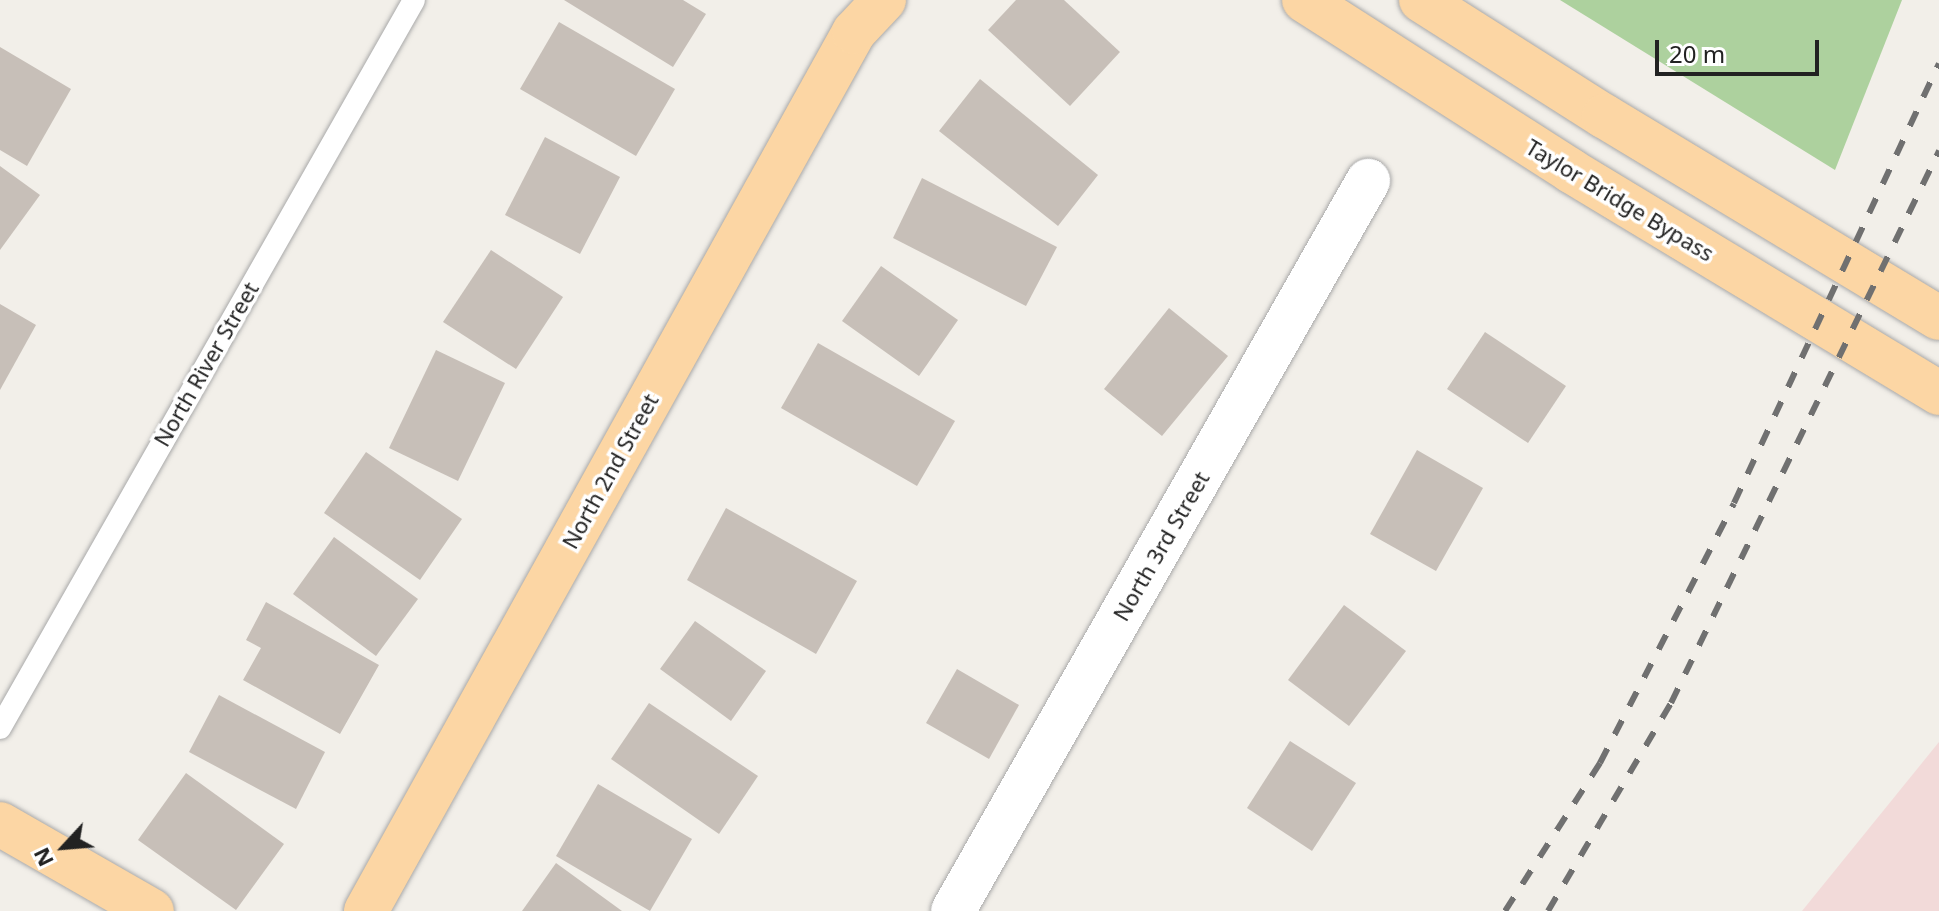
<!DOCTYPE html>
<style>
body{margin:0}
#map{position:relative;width:1939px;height:911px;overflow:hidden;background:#f2efe9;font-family:"Noto Sans",sans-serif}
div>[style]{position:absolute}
.commercial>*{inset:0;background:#f2dad9}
.forest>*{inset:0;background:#add19e}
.building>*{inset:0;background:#c7bfb8}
.roads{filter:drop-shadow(0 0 2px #a9a9a9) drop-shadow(0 0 2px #a9a9a9)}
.service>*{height:22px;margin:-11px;padding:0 11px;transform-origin:11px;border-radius:11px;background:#fff}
.minor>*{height:44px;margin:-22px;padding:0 22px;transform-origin:22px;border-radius:22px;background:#fff}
.primary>*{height:44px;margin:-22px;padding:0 22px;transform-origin:22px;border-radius:22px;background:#fcd6a4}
.rail>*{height:6px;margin-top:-3px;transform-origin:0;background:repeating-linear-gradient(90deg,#707070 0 16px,transparent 0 32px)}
span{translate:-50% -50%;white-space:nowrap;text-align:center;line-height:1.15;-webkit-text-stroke:7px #fff;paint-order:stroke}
.street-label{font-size:22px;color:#222}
.north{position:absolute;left:24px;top:807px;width:80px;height:80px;-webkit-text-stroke:6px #fff;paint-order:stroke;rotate:244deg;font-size:22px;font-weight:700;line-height:32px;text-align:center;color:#222}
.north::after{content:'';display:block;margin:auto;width:28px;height:36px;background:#222;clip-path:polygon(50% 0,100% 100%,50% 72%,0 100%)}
.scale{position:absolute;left:1655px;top:40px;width:164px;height:36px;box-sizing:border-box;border:4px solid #222;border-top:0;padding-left:10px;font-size:24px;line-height:28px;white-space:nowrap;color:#222;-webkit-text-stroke:6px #fff;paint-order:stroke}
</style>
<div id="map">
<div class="commercial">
<div style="clip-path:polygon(1939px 742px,1939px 911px,1802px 911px)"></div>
</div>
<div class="forest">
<div style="clip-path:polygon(1560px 0,1902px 0,1835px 170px)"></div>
</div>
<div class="building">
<div style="clip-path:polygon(564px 0,683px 0,706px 14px,673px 67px)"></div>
<div style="clip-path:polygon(1016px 0,1064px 0,1120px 52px,1070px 106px,988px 30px)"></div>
<div style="clip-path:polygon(559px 22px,675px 89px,636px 156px,520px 89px)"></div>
<div style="clip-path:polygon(0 47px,71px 89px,27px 166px,0 150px)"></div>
<div style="clip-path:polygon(980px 79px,1098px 175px,1058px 226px,939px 131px)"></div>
<div style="clip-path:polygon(545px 137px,620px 177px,580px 254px,505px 215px)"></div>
<div style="clip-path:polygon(0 166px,40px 195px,0 250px)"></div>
<div style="clip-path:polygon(922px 178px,1057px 247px,1026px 306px,893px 238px)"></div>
<div style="clip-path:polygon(491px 250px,563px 297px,516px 369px,443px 322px)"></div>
<div style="clip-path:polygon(881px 266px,958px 320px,919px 376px,842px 321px)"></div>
<div style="clip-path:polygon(0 304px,36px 325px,0 390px)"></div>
<div style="clip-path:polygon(1169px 308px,1228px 356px,1162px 436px,1104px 389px)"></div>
<div style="clip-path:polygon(1485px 332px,1566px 386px,1528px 443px,1447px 389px)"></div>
<div style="clip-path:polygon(818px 343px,955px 421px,917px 486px,781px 408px)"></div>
<div style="clip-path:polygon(436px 350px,505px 383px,458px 481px,389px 448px)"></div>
<div style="clip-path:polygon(1417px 450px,1483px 488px,1436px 571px,1370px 534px)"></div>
<div style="clip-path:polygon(366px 452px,462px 519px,420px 580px,324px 513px)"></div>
<div style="clip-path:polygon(726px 508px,857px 581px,816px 654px,687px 580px)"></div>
<div style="clip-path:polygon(334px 537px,418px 599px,376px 656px,293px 594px)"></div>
<div style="clip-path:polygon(266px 602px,379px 665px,340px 734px,243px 680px,261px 648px,246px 640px)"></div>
<div style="clip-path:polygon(1344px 605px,1406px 651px,1349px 726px,1288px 680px)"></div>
<div style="clip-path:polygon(695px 621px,766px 671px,731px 721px,660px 669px)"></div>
<div style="clip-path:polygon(957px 669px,1019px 705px,989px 759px,926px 723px)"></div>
<div style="clip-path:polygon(219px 695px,325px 752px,296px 809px,189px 752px)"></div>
<div style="clip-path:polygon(649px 703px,758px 776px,719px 834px,611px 759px)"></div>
<div style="clip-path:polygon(1290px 741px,1356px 783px,1312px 851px,1247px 808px)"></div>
<div style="clip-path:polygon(186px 773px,284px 844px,236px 910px,138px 840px)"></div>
<div style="clip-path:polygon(598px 784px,692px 839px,650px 911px,556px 856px)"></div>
<div style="clip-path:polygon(556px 863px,622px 911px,522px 911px)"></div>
</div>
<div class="roads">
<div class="service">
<div style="left:0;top:728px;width:837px;rotate:-60.37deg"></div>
</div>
<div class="minor">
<div style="left:953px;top:911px;width:840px;rotate:-60.38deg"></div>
</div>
<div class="primary">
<div style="left:1304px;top:0;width:317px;rotate:32.6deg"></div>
<div style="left:1571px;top:171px;width:430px;rotate:31.1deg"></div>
<div style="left:1421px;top:0;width:217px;rotate:32.4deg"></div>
<div style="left:1604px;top:116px;width:391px;rotate:31.1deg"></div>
<div style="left:0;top:824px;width:175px;rotate:29.8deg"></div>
<div style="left:366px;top:911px;width:1005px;rotate:-60.96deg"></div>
<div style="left:854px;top:32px;width:44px;rotate:-46.8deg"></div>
</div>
</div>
<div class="rail">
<div style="left:1505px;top:911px;width:176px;rotate:-57.3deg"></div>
<div style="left:1600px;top:763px;width:292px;rotate:-62.7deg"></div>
<div style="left:1734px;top:503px;width:485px;rotate:-65deg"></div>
<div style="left:1548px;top:911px;width:242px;rotate:-59.4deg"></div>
<div style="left:1671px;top:703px;width:614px;rotate:-64.1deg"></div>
</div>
<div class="street-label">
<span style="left:1620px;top:200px;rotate:31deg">Taylor Bridge Bypass</span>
<span style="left:206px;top:364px;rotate:-60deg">North River Street</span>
<span style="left:610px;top:471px;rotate:-61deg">North 2nd Street</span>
<span style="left:1161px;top:546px;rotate:-60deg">North 3rd Street</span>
</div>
<div class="north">N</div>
<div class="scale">20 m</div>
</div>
